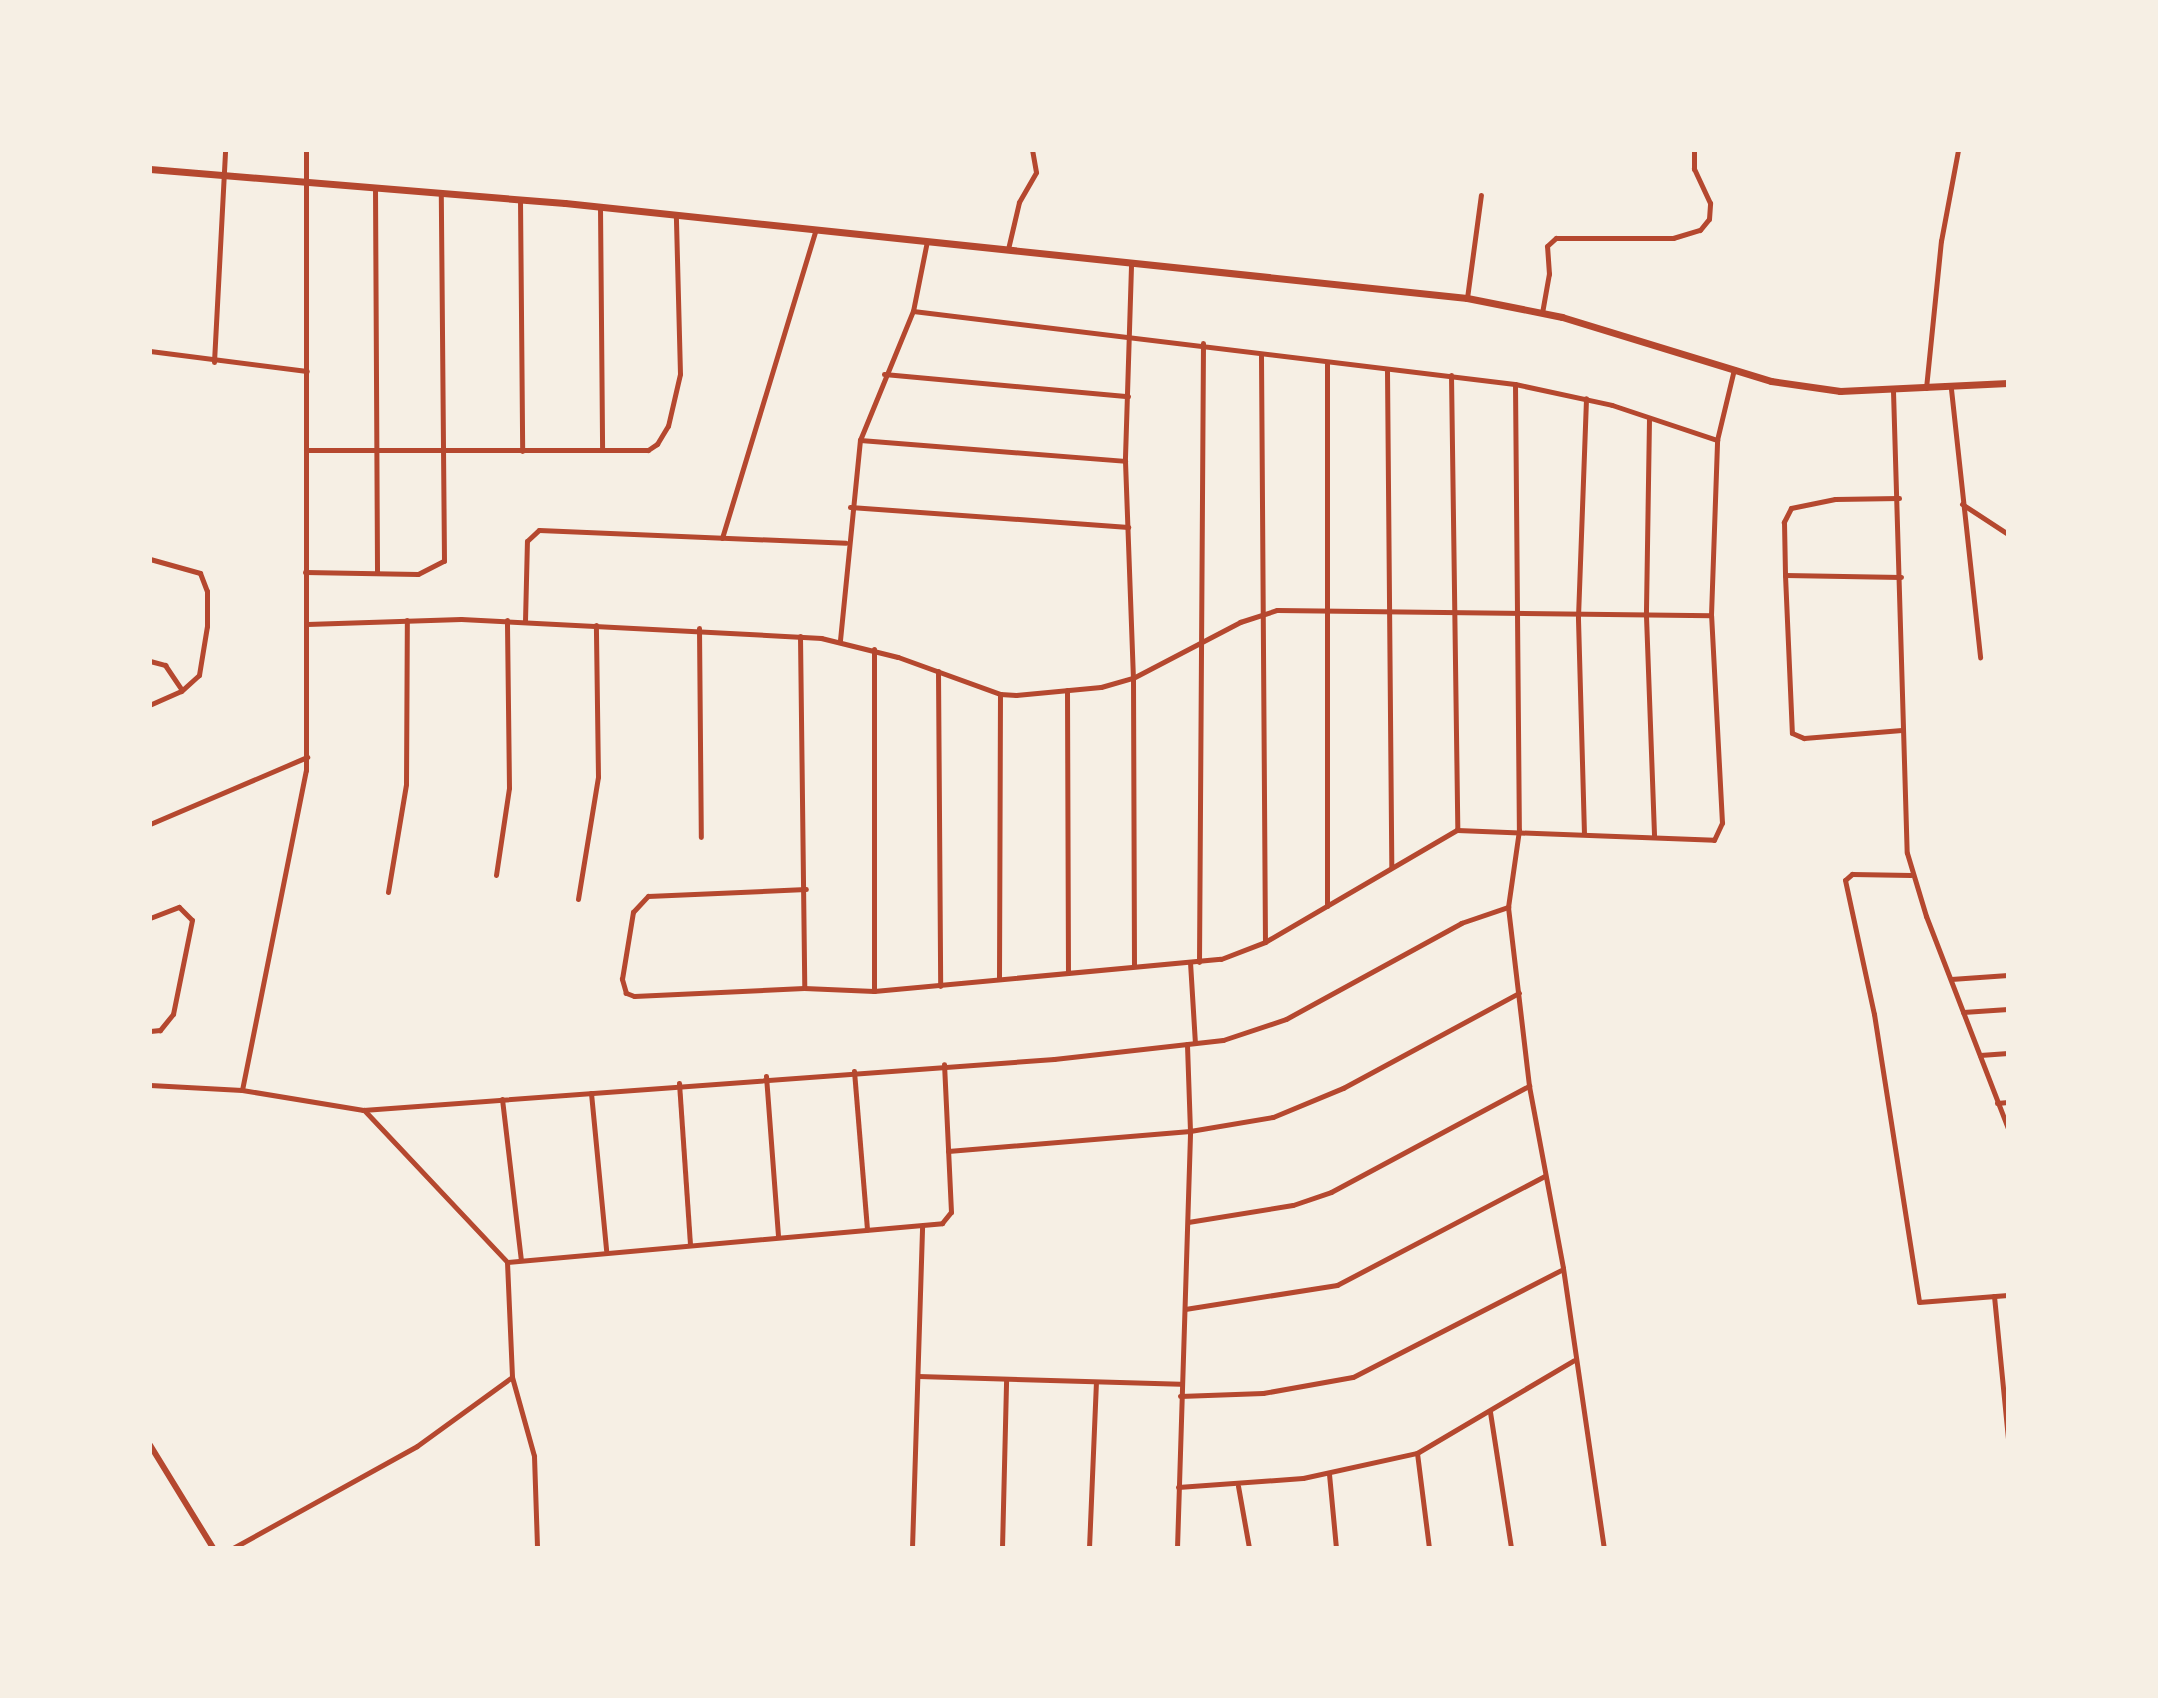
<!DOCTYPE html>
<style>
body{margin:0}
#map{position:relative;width:2158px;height:1698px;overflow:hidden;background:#f6efe4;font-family:Manrope,sans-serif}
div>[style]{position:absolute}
.minor>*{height:5px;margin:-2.5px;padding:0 2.5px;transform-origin:2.5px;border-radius:2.5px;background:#b5482f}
.tertiary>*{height:6px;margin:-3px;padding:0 3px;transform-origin:3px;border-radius:3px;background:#b5482f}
.secondary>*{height:7px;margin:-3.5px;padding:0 3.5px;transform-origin:3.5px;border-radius:3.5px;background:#b5482f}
span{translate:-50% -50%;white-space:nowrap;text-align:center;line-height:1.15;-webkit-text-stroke:8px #f6efe4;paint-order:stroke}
.frame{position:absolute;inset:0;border:152px solid #f6efe4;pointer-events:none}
</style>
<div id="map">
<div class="minor">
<div style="left:375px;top:187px;width:386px;rotate:89.7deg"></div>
<div style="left:520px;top:199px;width:252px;rotate:89.5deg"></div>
<div style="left:600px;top:207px;width:243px;rotate:89.5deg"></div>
<div style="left:1008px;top:249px;width:48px;rotate:-76.8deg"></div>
<div style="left:1019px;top:202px;width:34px;rotate:-60deg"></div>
<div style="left:1036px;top:172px;width:22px;rotate:-100deg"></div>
<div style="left:1131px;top:266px;width:195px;rotate:91.8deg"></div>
<div style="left:1125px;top:461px;width:217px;rotate:87.9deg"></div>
<div style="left:1133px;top:678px;width:287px;rotate:89.8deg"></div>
<div style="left:1467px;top:298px;width:104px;rotate:-82.3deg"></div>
<div style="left:913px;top:311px;width:606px;rotate:6.91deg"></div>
<div style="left:1515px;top:384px;width:99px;rotate:12.2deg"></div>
<div style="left:1612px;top:405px;width:111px;rotate:18.4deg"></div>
<div style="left:1542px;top:313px;width:40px;rotate:-80deg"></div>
<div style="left:1549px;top:274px;width:28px;rotate:-94deg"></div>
<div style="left:1547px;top:246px;width:12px;rotate:-42deg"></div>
<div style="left:1556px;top:238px;width:117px"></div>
<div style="left:1673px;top:238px;width:28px;rotate:-17deg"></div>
<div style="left:1700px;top:230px;width:14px;rotate:-51deg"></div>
<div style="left:1709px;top:219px;width:16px;rotate:-86deg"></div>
<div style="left:1710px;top:203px;width:38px;rotate:-115deg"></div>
<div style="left:1694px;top:169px;width:19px;rotate:-90deg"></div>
<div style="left:150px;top:351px;width:158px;rotate:7.3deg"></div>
<div style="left:1261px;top:356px;width:586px;rotate:89.61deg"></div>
<div style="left:214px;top:362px;width:212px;rotate:-87deg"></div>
<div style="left:1387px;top:371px;width:496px;rotate:89.5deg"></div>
<div style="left:884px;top:374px;width:245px;rotate:5.2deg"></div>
<div style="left:1451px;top:375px;width:455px;rotate:89.2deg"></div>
<div style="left:1515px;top:384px;width:446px;rotate:89.5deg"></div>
<div style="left:1519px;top:830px;width:78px;rotate:98.1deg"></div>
<div style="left:1508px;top:907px;width:180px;rotate:83.3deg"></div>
<div style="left:1529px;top:1086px;width:185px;rotate:79.4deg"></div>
<div style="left:1563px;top:1268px;width:283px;rotate:81.7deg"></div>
<div style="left:1926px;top:388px;width:148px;rotate:-84.2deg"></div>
<div style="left:1941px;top:241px;width:93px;rotate:-79.4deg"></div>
<div style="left:1951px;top:389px;width:270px;rotate:83.8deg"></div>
<div style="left:1893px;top:391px;width:462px;rotate:88.3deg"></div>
<div style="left:1907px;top:853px;width:66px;rotate:73.2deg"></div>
<div style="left:1926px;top:916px;width:228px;rotate:68.9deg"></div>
<div style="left:1649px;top:419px;width:197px;rotate:90.9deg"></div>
<div style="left:1646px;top:616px;width:221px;rotate:87.9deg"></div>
<div style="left:860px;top:440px;width:266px;rotate:4.5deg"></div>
<div style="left:306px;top:450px;width:342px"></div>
<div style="left:648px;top:450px;width:11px;rotate:-34deg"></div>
<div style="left:657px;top:444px;width:21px;rotate:-59deg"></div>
<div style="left:668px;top:426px;width:53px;rotate:-77deg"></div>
<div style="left:680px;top:374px;width:157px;rotate:-91.5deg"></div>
<div style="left:1899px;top:498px;width:64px;rotate:179.1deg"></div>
<div style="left:1835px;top:499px;width:45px;rotate:168.4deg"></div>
<div style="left:1791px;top:508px;width:16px;rotate:117deg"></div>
<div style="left:1784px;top:522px;width:53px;rotate:88.9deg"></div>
<div style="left:1785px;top:575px;width:158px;rotate:87.5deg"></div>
<div style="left:1792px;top:733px;width:13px;rotate:23deg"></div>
<div style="left:1804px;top:738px;width:98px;rotate:-4.7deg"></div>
<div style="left:1962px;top:504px;width:55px;rotate:33.1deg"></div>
<div style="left:850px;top:507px;width:279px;rotate:4.1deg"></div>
<div style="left:722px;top:538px;width:323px;rotate:-73.1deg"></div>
<div style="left:150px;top:559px;width:52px;rotate:15.6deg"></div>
<div style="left:200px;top:573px;width:19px;rotate:69deg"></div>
<div style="left:207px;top:591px;width:35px;rotate:90deg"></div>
<div style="left:207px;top:626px;width:50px;rotate:99.3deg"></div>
<div style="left:199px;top:675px;width:24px;rotate:138deg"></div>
<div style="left:181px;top:691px;width:34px;rotate:156deg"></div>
<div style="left:305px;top:572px;width:113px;rotate:1deg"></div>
<div style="left:418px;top:574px;width:29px;rotate:-27deg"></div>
<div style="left:444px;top:561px;width:369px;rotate:-90.5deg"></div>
<div style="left:1785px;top:575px;width:116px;rotate:1deg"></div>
<div style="left:525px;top:621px;width:80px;rotate:-88.6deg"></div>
<div style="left:527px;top:541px;width:16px;rotate:-43deg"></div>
<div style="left:539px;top:530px;width:307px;rotate:2.4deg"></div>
<div style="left:307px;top:624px;width:154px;rotate:-1.9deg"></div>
<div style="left:461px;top:619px;width:361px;rotate:3deg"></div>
<div style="left:821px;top:638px;width:79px;rotate:13.9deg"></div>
<div style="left:898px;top:657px;width:109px;rotate:19.9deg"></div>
<div style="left:1000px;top:694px;width:16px;rotate:4deg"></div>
<div style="left:1016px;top:695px;width:85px;rotate:-5.4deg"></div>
<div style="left:1101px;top:687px;width:33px;rotate:-16deg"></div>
<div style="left:1133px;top:678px;width:121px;rotate:-27.6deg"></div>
<div style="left:1240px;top:622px;width:39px;rotate:-18deg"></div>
<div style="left:1277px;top:610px;width:434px;rotate:0.7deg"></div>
<div style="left:699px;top:628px;width:209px;rotate:89.5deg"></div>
<div style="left:800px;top:636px;width:352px;rotate:89.3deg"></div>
<div style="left:804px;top:988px;width:70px;rotate:2.5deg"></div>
<div style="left:874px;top:991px;width:348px;rotate:-5.3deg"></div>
<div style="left:1221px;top:959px;width:47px;rotate:-21.1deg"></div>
<div style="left:1265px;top:942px;width:222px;rotate:-30.3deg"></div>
<div style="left:1457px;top:830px;width:257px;rotate:2.2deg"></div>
<div style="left:1714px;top:840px;width:19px;rotate:-65deg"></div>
<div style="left:1722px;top:823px;width:208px;rotate:-93deg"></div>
<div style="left:1711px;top:615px;width:175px;rotate:-88deg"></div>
<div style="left:1717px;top:440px;width:73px;rotate:-76.5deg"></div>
<div style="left:840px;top:640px;width:201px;rotate:-84.3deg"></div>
<div style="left:860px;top:440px;width:139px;rotate:-67.7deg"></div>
<div style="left:913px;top:311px;width:71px;rotate:-78.7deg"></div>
<div style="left:874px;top:649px;width:342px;rotate:90deg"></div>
<div style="left:150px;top:661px;width:16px;rotate:15deg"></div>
<div style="left:165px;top:665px;width:30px;rotate:56deg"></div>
<div style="left:938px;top:671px;width:315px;rotate:89.6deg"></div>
<div style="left:1067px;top:690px;width:281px;rotate:89.8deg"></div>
<div style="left:150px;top:824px;width:171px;rotate:-23.1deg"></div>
<div style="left:1584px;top:834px;width:217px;rotate:-91.6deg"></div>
<div style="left:1578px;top:617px;width:219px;rotate:-87.9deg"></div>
<div style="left:496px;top:875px;width:88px;rotate:-81.5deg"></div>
<div style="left:509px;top:788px;width:168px;rotate:-90.7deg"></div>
<div style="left:1911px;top:875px;width:59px;rotate:-179deg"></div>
<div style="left:1852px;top:874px;width:9px;rotate:139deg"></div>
<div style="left:1845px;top:880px;width:137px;rotate:77.8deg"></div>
<div style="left:1874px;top:1014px;width:291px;rotate:81.1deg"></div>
<div style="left:1919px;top:1302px;width:89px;rotate:-4.5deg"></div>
<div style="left:388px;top:892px;width:109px;rotate:-80.5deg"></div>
<div style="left:406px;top:784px;width:164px;rotate:-89.7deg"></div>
<div style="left:578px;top:899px;width:124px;rotate:-80.7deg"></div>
<div style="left:598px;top:777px;width:152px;rotate:-90.8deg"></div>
<div style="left:1327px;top:906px;width:542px;rotate:-90deg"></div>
<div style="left:150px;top:918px;width:31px;rotate:-21deg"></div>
<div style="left:179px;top:907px;width:18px;rotate:45deg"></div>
<div style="left:192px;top:920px;width:96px;rotate:101.4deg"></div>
<div style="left:173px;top:1014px;width:21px;rotate:129deg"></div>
<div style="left:160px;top:1030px;width:10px;rotate:174deg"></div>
<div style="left:1190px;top:962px;width:81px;rotate:86.5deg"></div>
<div style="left:1199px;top:962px;width:619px;rotate:-89.63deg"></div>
<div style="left:999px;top:979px;width:285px;rotate:-89.8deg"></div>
<div style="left:1951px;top:979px;width:57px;rotate:-4deg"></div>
<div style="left:804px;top:988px;width:170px;rotate:177.3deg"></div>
<div style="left:634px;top:996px;width:9px;rotate:-159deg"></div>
<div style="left:626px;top:993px;width:15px;rotate:-106deg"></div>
<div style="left:622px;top:979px;width:68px;rotate:-80.7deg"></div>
<div style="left:633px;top:912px;width:22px;rotate:-47deg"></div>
<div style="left:648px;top:896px;width:158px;rotate:-2.5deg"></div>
<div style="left:1963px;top:1012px;width:45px;rotate:-3.8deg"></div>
<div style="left:1980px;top:1055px;width:28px;rotate:-4deg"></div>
<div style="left:854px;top:1071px;width:159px;rotate:85.3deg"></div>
<div style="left:766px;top:1076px;width:161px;rotate:85.7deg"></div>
<div style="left:679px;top:1083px;width:162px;rotate:86.1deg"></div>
<div style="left:150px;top:1085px;width:92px;rotate:3.1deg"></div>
<div style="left:242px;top:1090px;width:123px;rotate:9.4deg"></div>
<div style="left:363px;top:1110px;width:693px;rotate:-4.22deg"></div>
<div style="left:1054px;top:1059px;width:170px;rotate:-6.4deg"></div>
<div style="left:1223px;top:1040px;width:66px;rotate:-18.4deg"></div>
<div style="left:1286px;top:1019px;width:200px;rotate:-28.7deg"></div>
<div style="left:1461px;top:923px;width:50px;rotate:-18.8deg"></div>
<div style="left:242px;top:1090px;width:326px;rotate:-78.7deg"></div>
<div style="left:306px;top:770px;width:620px;rotate:-90deg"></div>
<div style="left:591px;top:1093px;width:158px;rotate:84.5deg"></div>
<div style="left:502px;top:1099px;width:162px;rotate:83.3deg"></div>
<div style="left:1997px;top:1103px;width:11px;rotate:-5deg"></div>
<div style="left:364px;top:1110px;width:209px;rotate:46.7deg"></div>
<div style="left:507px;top:1262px;width:437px;rotate:-5.1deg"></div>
<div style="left:942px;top:1223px;width:14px;rotate:-51deg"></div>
<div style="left:951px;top:1212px;width:148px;rotate:-92.7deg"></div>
<div style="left:948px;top:1151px;width:243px;rotate:-4.7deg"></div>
<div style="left:1190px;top:1131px;width:84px;rotate:-9.6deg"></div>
<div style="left:1273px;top:1117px;width:76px;rotate:-22.5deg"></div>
<div style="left:1343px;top:1088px;width:200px;rotate:-28.4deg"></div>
<div style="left:1188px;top:1222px;width:106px;rotate:-9.2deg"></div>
<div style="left:1293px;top:1205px;width:40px;rotate:-18.9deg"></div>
<div style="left:1331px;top:1192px;width:225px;rotate:-28.2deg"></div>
<div style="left:507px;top:1262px;width:115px;rotate:87.5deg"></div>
<div style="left:512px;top:1377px;width:82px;rotate:74.4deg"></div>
<div style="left:534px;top:1456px;width:92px;rotate:88.1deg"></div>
<div style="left:1994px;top:1296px;width:143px;rotate:84.4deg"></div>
<div style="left:1185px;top:1309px;width:154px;rotate:-9deg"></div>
<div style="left:1337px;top:1285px;width:235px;rotate:-27.7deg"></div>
<div style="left:918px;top:1376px;width:262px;rotate:1.7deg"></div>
<div style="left:1180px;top:1396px;width:83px;rotate:-2.1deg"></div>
<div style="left:1263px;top:1393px;width:91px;rotate:-10.1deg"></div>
<div style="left:1353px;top:1377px;width:236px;rotate:-27.2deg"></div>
<div style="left:1490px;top:1412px;width:138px;rotate:81.2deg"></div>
<div style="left:1417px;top:1453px;width:96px;rotate:82.8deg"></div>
<div style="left:1329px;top:1474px;width:74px;rotate:84.6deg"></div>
<div style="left:1238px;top:1486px;width:63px;rotate:79.9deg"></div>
<div style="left:1178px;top:1487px;width:125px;rotate:-4.1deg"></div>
<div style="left:1303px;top:1478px;width:117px;rotate:-12.4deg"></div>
<div style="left:1417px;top:1453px;width:182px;rotate:-30.6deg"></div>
<div style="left:233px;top:1548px;width:210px;rotate:-29deg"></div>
<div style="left:417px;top:1446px;width:117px;rotate:-36deg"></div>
<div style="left:912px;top:1548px;width:322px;rotate:-88.2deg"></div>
<div style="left:1002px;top:1548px;width:169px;rotate:-88.6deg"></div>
<div style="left:1089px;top:1548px;width:165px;rotate:-87.6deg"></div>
<div style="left:1177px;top:1548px;width:417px;rotate:-88.2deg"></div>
<div style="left:1190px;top:1131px;width:87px;rotate:-92deg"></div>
</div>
<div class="tertiary">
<div style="left:150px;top:1445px;width:121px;rotate:58.5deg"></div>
</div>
<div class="secondary">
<div style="left:150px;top:169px;width:416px;rotate:4.7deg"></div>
<div style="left:565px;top:203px;width:907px;rotate:6.01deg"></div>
<div style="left:1467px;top:298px;width:97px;rotate:11.3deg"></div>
<div style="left:1562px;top:317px;width:219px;rotate:17deg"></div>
<div style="left:1771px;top:381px;width:70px;rotate:8.2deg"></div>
<div style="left:1840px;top:391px;width:168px;rotate:-2.7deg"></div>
</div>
<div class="frame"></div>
</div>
